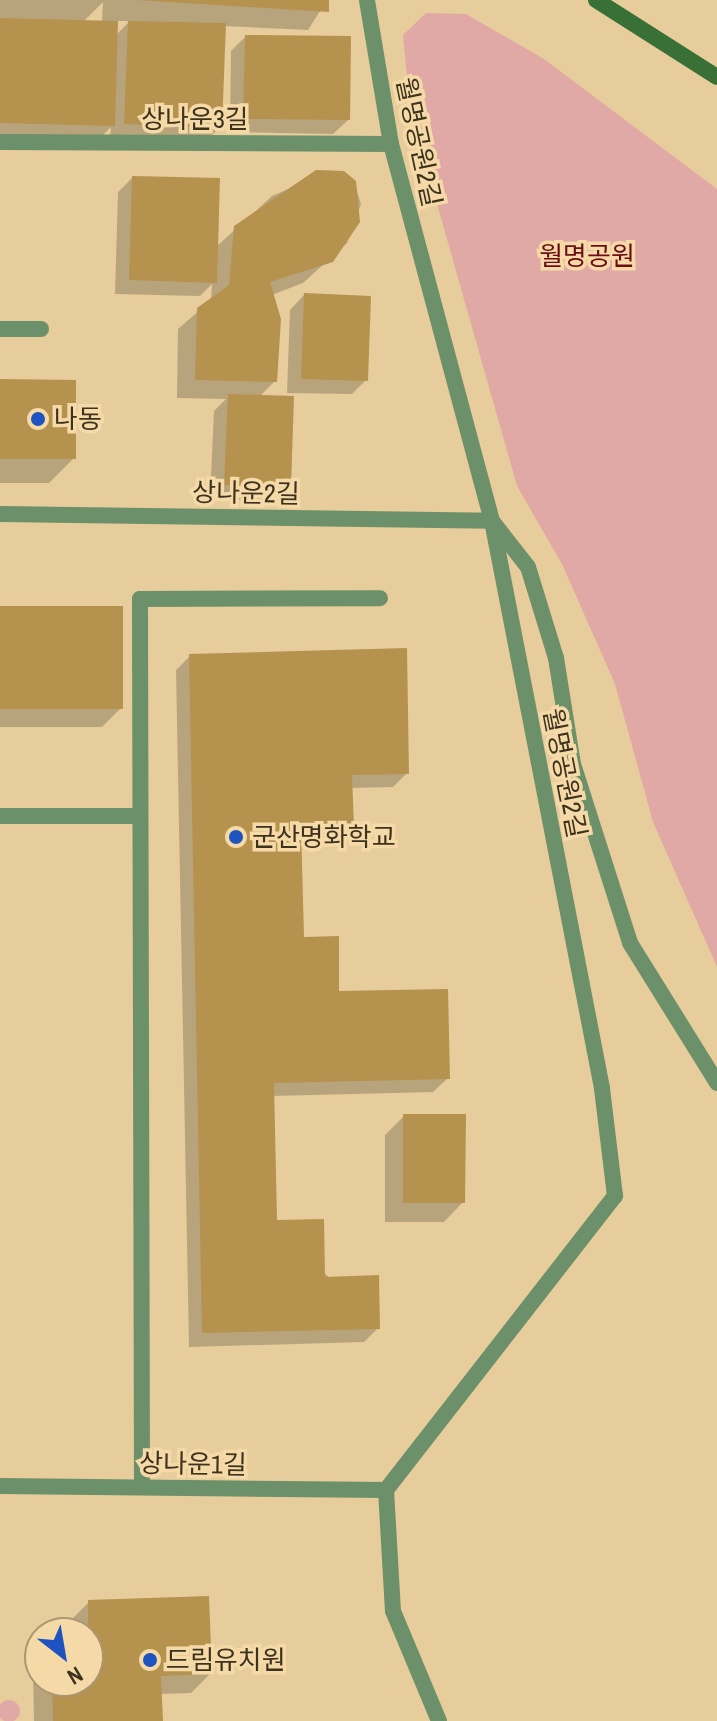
<!DOCTYPE html>
<meta charset="utf-8">
<style>
body{margin:0}
#map{position:relative;width:717px;height:1721px;overflow:hidden;background:#e7cd9b;font-family:"Archivo Narrow","Noto Sans KR",sans-serif}
div>[style]{position:absolute}
.green>*{inset:0;background:#e0a9a6}
.round{border-radius:50%}
.shadow>*{inset:0;background:#0003}
.building>*{inset:0;background:#b5924e}
.lane>*{height:16px;margin:-8px;padding:0 8px;transform-origin:8px;border-radius:8px;background:#6c9069}
.street>*{height:16px;margin:-8px;padding:0 8px;transform-origin:8px;border-radius:8px;background:#6c9069}
.secondary>*{height:16px;margin:-8px;padding:0 8px;transform-origin:8px;border-radius:8px;background:#397036}
.dots>*{width:22px;height:22px;translate:-50% -50%;box-sizing:border-box;border:4px solid #f5daa8;border-radius:50%}
span{translate:-50% -50%;white-space:nowrap;text-align:center;line-height:1.15;-webkit-text-stroke:7px #f5daa8;paint-order:stroke}
.street-label{font-size:26px;color:#3c321e}
.park-label{font-size:26px;color:#6b0c16}
.poi-label{font-size:26px;color:#3c321e}
.left{translate:0 -50%;text-align:left}
.north{position:absolute;left:24px;top:1617px;width:80px;height:80px;box-sizing:border-box;background:#f5daa8;border:2px solid #ab9771;border-radius:50%;rotate:149deg;font-size:22px;font-weight:700;line-height:32px;text-align:center;color:#3c321e}
.north::after{content:'';display:block;margin:auto;width:28px;height:36px;background:#1f53c0;clip-path:polygon(50% 0,100% 100%,50% 72%,0 100%)}
</style>
<div id="map">
<div class="green">
<div style="clip-path:polygon(426px 13px,466px 14px,544px 59px,717px 189px,717px 967px,653px 822px,615px 684px,562px 564px,517px 486px,410px 109px,403px 35px)"></div>
<div class="round" style="left:-2px;top:1700px;width:22px;height:22px"></div>
</div>
<div class="shadow">
<div style="clip-path:polygon(evenodd,0 0,327px 0,308px 30px,224px 26px,220px 127px,206px 141px,110px 138px,111px 127px,94px 144px,0 142px,0 0,103px 2px,102px 23px,83px 22px,103px 2px,0 0,116px 21px,130px 21px,115px 36px,116px 21px)"></div>
<div style="clip-path:polygon(245px 37px,348px 120px,333px 134px,230px 132px,231px 51px)"></div>
<div style="clip-path:polygon(330px 171px,354px 182px,361px 204px,347px 243px,303px 283px,269px 296px,275px 381px,259px 397px,289px 487px,274px 501px,210px 498px,214px 411px,226px 399px,177px 398px,178px 329px,211px 300px,212px 284px,200px 296px,115px 294px,118px 192px,132px 178px,216px 247px,272px 196px)"></div>
<div style="clip-path:polygon(304px 295px,366px 380px,352px 394px,287px 393px,290px 310px)"></div>
<div style="clip-path:polygon(0 381px,74px 458px,49px 483px,0 483px)"></div>
<div style="clip-path:polygon(0 609px,121px 708px,102px 727px,0 727px)"></div>
<div style="clip-path:polygon(190px 656px,407px 773px,393px 787px,351px 788px,352px 825px,337px 840px,300px 840px,302px 939px,337px 993px,448px 1078px,433px 1092px,272px 1096px,275px 1222px,378px 1328px,364px 1342px,189px 1347px,176px 670px)"></div>
<div style="clip-path:polygon(404px 1116px,463px 1202px,444px 1222px,385px 1222px,385px 1135px)"></div>
<div style="clip-path:polygon(89px 1602px,210px 1674px,191px 1693px,160px 1694px,161px 1721px,34px 1721px,33px 1668px,40px 1661px,40px 1681px,88px 1681px,88px 1633px,71px 1633px,70px 1621px)"></div>
</div>
<div class="building">
<div style="clip-path:polygon(137px 0,329px 0,329px 12px)"></div>
<div style="clip-path:polygon(0 18px,118px 21px,115px 126px,0 123px)"></div>
<div style="clip-path:polygon(128px 21px,226px 23px,222px 128px,124px 124px)"></div>
<div style="clip-path:polygon(245px 35px,351px 36px,350px 120px,243px 119px)"></div>
<div style="clip-path:polygon(316px 170px,344px 171px,356px 181px,360px 222px,333px 262px,270px 282px,281px 319px,277px 382px,195px 380px,197px 308px,229px 285px,234px 226px)"></div>
<div style="clip-path:polygon(132px 176px,220px 178px,217px 283px,129px 280px)"></div>
<div style="clip-path:polygon(304px 293px,371px 296px,368px 381px,301px 379px)"></div>
<div style="clip-path:polygon(0 379px,76px 380px,76px 459px,0 459px)"></div>
<div style="clip-path:polygon(228px 394px,294px 396px,291px 487px,224px 485px)"></div>
<div style="clip-path:polygon(0 606px,123px 606px,123px 709px,0 709px)"></div>
<div style="clip-path:polygon(407px 648px,409px 774px,352px 775px,354px 826px,301px 827px,304px 937px,339px 936px,339px 991px,448px 989px,450px 1079px,274px 1083px,277px 1220px,324px 1219px,325px 1277px,379px 1275px,380px 1329px,202px 1333px,189px 654px)"></div>
<div style="clip-path:polygon(403px 1114px,466px 1114px,465px 1203px,403px 1203px)"></div>
<div style="clip-path:polygon(209px 1596px,212px 1674px,161px 1676px,163px 1721px,53px 1721px,52px 1681px,88px 1681px,88px 1600px)"></div>
</div>
<div class="lane">
<div style="left:0;top:329px;width:41px"></div>
<div style="left:492px;top:521px;width:58px;rotate:52deg"></div>
<div style="left:528px;top:567px;width:95px;rotate:72.9deg"></div>
<div style="left:556px;top:658px;width:107px;rotate:80.9deg"></div>
<div style="left:573px;top:764px;width:188px;rotate:72.3deg"></div>
<div style="left:630px;top:943px;width:165px;rotate:58.1deg"></div>
<div style="left:0;top:816px;width:140px"></div>
<div style="left:142px;top:1487px;width:888px;rotate:-90.13deg"></div>
<div style="left:140px;top:599px;width:240px;rotate:-0.2deg"></div>
<div style="left:386px;top:1490px;width:121px;rotate:86.7deg"></div>
<div style="left:393px;top:1611px;width:119px;rotate:67.3deg"></div>
</div>
<div class="street">
<div style="left:0;top:142px;width:391px;rotate:0.3deg"></div>
<div style="left:0;top:514px;width:492px;rotate:0.8deg"></div>
<div style="left:0;top:1486px;width:386px;rotate:0.6deg"></div>
<div style="left:386px;top:1490px;width:373px;rotate:-52.1deg"></div>
<div style="left:615px;top:1196px;width:109px;rotate:-96.9deg"></div>
<div style="left:602px;top:1088px;width:578px;rotate:-100.98deg"></div>
<div style="left:492px;top:521px;width:390px;rotate:-105deg"></div>
<div style="left:391px;top:144px;width:146px;rotate:-99.5deg"></div>
</div>
<div class="secondary">
<div style="left:596px;top:0;width:143px;rotate:32.5deg"></div>
</div>
<div class="dots">
<div style="left:38px;top:419px;background:#1f53c0"></div>
<div style="left:236px;top:837px;background:#1f53c0"></div>
<div style="left:150px;top:1660px;background:#1f53c0"></div>
</div>
<div class="street-label">
<span style="left:195px;top:119px">상나운3길</span>
<span style="left:419px;top:142px;rotate:78deg">월명공원2길</span>
<span style="left:246px;top:493px;rotate:1deg">상나운2길</span>
<span style="left:565px;top:773px;rotate:79deg">월명공원2길</span>
<span style="left:193px;top:1464px;rotate:1deg">상나운1길</span>
</div>
<div class="park-label">
<span style="left:587px;top:256px">월명공원</span>
</div>
<div class="poi-label">
<span class="left" style="left:54px;top:419px">나동</span>
<span class="left" style="left:252px;top:837px">군산명화학교</span>
<span class="left" style="left:166px;top:1660px">드림유치원</span>
</div>
<div class="north">N</div>
</div>
